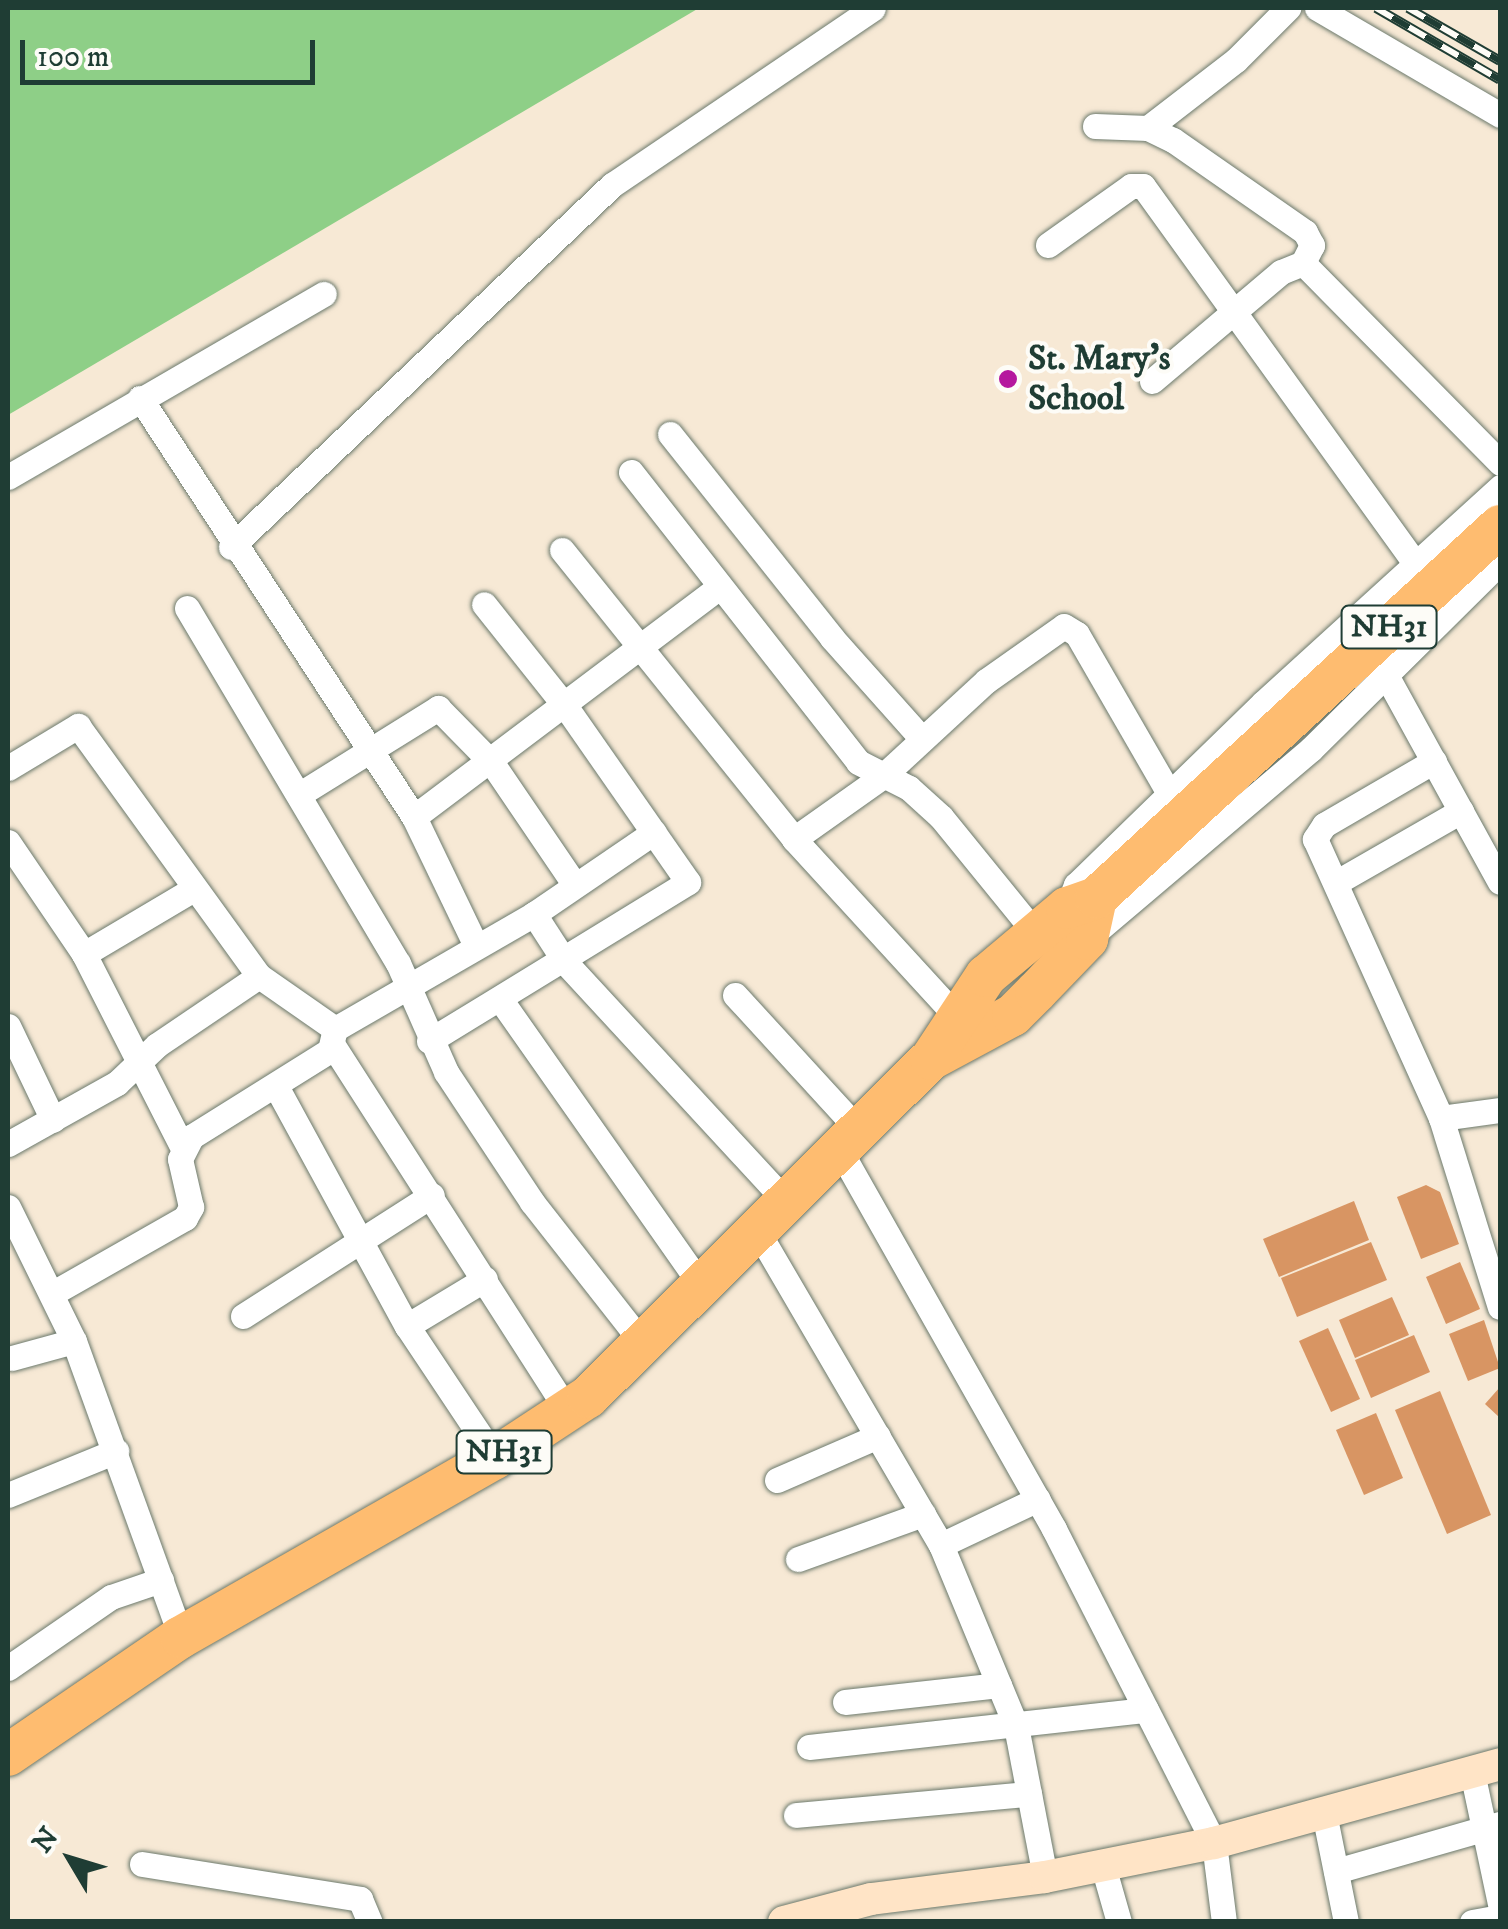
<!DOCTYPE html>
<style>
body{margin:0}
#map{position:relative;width:1508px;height:1929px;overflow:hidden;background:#f7e9d5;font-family:"IM FELL DW Pica",serif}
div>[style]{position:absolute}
.green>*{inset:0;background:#8ecf87}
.building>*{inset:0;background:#d89563}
.roads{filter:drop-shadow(0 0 2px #6b796c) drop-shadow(0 0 2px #6b796c)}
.street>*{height:25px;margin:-12.5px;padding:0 12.5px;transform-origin:12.5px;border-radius:12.5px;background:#fff}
.secondary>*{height:32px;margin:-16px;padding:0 16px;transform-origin:16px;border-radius:16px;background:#ffe4c6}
.highway>*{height:42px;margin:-21px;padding:0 21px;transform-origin:21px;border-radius:21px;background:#febc70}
.rail>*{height:10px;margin-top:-5px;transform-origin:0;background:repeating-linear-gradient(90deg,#fdfcf7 0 19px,#1f3d34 0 38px);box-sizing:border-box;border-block:2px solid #1f3d34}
.dots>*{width:28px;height:28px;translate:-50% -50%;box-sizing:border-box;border:5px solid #fdfcf7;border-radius:50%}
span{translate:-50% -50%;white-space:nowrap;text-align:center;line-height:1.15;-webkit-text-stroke:8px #fdfcf7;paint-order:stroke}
.shield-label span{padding:2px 8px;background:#fdfcf7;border:2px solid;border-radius:8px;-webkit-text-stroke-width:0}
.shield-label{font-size:32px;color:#1f3d34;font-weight:700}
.poi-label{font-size:35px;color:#1f3d34;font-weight:700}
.left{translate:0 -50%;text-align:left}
.frame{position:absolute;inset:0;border:10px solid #1f3d34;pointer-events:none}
.north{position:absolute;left:20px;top:1809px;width:100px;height:100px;-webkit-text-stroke:8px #fdfcf7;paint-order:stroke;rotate:308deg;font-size:28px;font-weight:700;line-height:40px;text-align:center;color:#1f3d34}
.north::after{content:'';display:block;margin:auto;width:35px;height:45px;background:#1f3d34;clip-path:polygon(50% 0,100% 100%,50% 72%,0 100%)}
.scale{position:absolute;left:20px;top:40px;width:295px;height:45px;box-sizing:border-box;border:5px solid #1f3d34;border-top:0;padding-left:12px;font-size:30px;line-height:35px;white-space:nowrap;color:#1f3d34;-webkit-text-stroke:8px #fdfcf7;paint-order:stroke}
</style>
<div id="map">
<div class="green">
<div style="clip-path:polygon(8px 8px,699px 8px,8px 415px)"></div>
</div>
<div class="building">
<div style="clip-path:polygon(1426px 1185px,1440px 1192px,1459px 1244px,1421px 1259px,1397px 1197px)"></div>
<div style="clip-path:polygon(1354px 1201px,1369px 1240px,1279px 1277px,1263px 1239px)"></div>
<div style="clip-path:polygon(1371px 1242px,1387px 1280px,1297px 1317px,1281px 1278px)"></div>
<div style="clip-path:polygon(1460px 1262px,1480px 1309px,1446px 1324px,1426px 1277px)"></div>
<div style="clip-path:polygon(1392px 1297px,1409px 1335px,1355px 1358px,1339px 1320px)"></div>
<div style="clip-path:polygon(1484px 1320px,1500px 1368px,1468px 1381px,1449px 1334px)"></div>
<div style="clip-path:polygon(1328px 1328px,1360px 1399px,1331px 1412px,1299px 1341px)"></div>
<div style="clip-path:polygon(1414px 1335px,1430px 1372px,1371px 1398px,1355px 1360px)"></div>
<div style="clip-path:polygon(1500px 1387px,1500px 1418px,1485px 1404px)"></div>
<div style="clip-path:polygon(1440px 1391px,1491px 1515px,1447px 1534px,1395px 1410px)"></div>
<div style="clip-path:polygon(1376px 1413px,1403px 1478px,1364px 1495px,1336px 1430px)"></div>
</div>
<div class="roads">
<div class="street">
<div style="left:1317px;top:8px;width:212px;rotate:30.3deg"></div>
<div style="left:1095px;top:126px;width:53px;rotate:2.2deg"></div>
<div style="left:1148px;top:128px;width:28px;rotate:26deg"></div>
<div style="left:1173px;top:140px;width:161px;rotate:34.9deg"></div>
<div style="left:1305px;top:232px;width:15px;rotate:62deg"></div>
<div style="left:1312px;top:245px;width:20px;rotate:117deg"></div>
<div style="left:1148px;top:128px;width:111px;rotate:-37.7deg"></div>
<div style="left:1236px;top:60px;width:74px;rotate:-45deg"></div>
<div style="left:1048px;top:245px;width:102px;rotate:-35.4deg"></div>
<div style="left:1131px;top:186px;width:12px"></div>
<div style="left:1143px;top:186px;width:463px;rotate:54.2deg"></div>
<div style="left:1152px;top:381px;width:169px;rotate:-40.2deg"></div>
<div style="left:1281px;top:272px;width:24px;rotate:-22deg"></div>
<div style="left:1303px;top:263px;width:281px;rotate:45.4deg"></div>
<div style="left:140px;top:398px;width:501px;rotate:56.82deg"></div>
<div style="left:414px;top:817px;width:143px;rotate:64.3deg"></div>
<div style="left:670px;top:434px;width:260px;rotate:51.5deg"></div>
<div style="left:832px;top:638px;width:134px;rotate:48.3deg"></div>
<div style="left:631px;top:472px;width:368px;rotate:51.9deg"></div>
<div style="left:858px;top:762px;width:57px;rotate:27deg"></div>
<div style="left:909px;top:788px;width:43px;rotate:42.2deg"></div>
<div style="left:941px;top:817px;width:151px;rotate:50.9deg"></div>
<div style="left:8px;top:477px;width:365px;rotate:-30.1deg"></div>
<div style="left:231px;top:547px;width:526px;rotate:-43.54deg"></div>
<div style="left:612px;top:185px;width:315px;rotate:-34.1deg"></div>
<div style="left:562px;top:550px;width:371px;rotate:51.2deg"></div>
<div style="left:794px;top:839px;width:240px;rotate:47.5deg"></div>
<div style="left:187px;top:608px;width:413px;rotate:59.3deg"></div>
<div style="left:398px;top:963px;width:119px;rotate:66.2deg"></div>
<div style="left:446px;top:1072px;width:156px;rotate:56.5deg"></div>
<div style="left:532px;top:1202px;width:183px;rotate:51.9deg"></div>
<div style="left:1386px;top:675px;width:236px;rotate:61.2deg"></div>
<div style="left:1434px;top:761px;width:127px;rotate:149.8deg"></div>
<div style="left:1324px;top:825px;width:17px;rotate:123deg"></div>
<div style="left:1315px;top:839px;width:306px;rotate:65.7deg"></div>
<div style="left:1441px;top:1118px;width:198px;rotate:72.7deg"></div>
<div style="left:8px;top:768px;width:82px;rotate:-31deg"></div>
<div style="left:78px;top:726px;width:309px;rotate:54.1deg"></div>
<div style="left:259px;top:976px;width:93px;rotate:34.9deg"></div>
<div style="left:300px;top:794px;width:163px;rotate:-31.9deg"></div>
<div style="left:438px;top:708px;width:77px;rotate:45.5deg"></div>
<div style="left:492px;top:763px;width:144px;rotate:55.8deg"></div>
<div style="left:414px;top:817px;width:381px;rotate:-37deg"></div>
<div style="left:794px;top:839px;width:109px;rotate:-35.3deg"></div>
<div style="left:883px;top:776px;width:140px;rotate:-42.7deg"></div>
<div style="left:986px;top:681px;width:95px;rotate:-35.2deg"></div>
<div style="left:1064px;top:626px;width:15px;rotate:32deg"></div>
<div style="left:1077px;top:634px;width:188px;rotate:60deg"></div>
<div style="left:8px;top:842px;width:135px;rotate:55.8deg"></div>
<div style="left:84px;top:954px;width:218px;rotate:63deg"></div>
<div style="left:1337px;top:882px;width:143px;rotate:-29.8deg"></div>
<div style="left:1067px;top:908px;width:25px;rotate:-69deg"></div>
<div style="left:1076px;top:885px;width:261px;rotate:-44.2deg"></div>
<div style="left:1263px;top:703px;width:321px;rotate:-42.3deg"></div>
<div style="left:534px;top:914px;width:57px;rotate:57.1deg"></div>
<div style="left:565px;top:962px;width:328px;rotate:47.3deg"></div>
<div style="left:1087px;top:939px;width:294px;rotate:-40.3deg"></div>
<div style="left:1311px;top:749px;width:266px;rotate:-44.7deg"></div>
<div style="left:84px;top:954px;width:126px;rotate:-30.7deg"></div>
<div style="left:735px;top:995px;width:180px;rotate:47.5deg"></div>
<div style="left:500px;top:999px;width:355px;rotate:54.9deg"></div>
<div style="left:8px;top:1026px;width:104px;rotate:64.4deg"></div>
<div style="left:429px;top:1041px;width:304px;rotate:-31.5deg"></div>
<div style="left:688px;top:882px;width:215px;rotate:-124.9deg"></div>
<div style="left:565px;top:706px;width:130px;rotate:-128.5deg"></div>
<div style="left:334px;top:1047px;width:433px;rotate:57.3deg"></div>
<div style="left:277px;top:1088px;width:271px;rotate:61.4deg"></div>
<div style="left:407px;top:1326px;width:159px;rotate:56.3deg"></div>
<div style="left:1441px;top:1118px;width:60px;rotate:-7.7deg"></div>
<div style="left:8px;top:1144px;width:125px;rotate:-29.2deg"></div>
<div style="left:117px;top:1083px;width:55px;rotate:-43.5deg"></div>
<div style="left:157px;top:1045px;width:123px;rotate:-34.1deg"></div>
<div style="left:838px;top:1147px;width:439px;rotate:60.5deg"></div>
<div style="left:1054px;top:1529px;width:352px;rotate:63deg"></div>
<div style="left:1214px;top:1843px;width:80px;rotate:82.8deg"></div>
<div style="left:8px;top:1207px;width:149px;rotate:63.8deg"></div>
<div style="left:74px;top:1341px;width:315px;rotate:70.1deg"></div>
<div style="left:758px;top:1232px;width:363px;rotate:59.7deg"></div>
<div style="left:941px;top:1545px;width:196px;rotate:67.5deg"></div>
<div style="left:1016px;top:1726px;width:154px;rotate:79.1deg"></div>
<div style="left:53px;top:1293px;width:152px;rotate:-29.6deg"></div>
<div style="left:185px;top:1218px;width:13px;rotate:-61deg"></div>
<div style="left:191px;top:1207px;width:49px;rotate:-102.9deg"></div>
<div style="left:180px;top:1159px;width:25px;rotate:-63deg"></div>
<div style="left:191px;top:1137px;width:164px;rotate:-32deg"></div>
<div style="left:330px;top:1050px;width:22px;rotate:-77deg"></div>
<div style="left:335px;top:1029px;width:230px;rotate:-30deg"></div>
<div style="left:534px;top:914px;width:145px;rotate:-34.3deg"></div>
<div style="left:243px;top:1316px;width:224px;rotate:-32.6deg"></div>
<div style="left:407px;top:1326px;width:91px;rotate:-31.1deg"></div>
<div style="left:12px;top:1358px;width:64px;rotate:-15.3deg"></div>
<div style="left:777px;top:1480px;width:110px;rotate:-23.5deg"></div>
<div style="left:8px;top:1495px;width:117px;rotate:-22.2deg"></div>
<div style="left:941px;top:1545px;width:107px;rotate:-25.4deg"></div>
<div style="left:798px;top:1559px;width:133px;rotate:-19.8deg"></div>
<div style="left:8px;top:1668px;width:125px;rotate:-34.6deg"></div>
<div style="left:111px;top:1597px;width:53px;rotate:-18.8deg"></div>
<div style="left:845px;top:1702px;width:155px;rotate:-6.3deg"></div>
<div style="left:809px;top:1747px;width:339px;rotate:-6.3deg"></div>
<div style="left:1472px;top:1772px;width:135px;rotate:78deg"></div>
<div style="left:1324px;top:1813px;width:111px;rotate:78.6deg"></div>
<div style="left:796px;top:1815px;width:234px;rotate:-5.2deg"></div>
<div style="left:142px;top:1864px;width:221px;rotate:9.1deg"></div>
<div style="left:360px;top:1899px;width:25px;rotate:67deg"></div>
<div style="left:1103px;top:1866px;width:58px;rotate:74.1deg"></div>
<div style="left:1336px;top:1871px;width:171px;rotate:-16deg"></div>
<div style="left:1472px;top:1922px;width:28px;rotate:-10deg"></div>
</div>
<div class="secondary">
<div style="left:784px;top:1922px;width:90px;rotate:-14.8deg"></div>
<div style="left:871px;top:1899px;width:175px;rotate:-7.2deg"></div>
<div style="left:1045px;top:1877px;width:172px;rotate:-11.4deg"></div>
<div style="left:1214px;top:1843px;width:297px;rotate:-15.4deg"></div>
</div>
<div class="highway">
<div style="left:931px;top:1059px;width:93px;rotate:-28.2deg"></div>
<div style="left:1013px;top:1015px;width:33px;rotate:-45deg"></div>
<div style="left:1036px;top:992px;width:74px;rotate:-46.1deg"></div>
<div style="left:1087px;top:939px;width:42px;rotate:-77.6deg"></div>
<div style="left:8px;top:1755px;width:209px;rotate:-34.3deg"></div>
<div style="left:181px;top:1637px;width:361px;rotate:-29.7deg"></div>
<div style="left:495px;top:1458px;width:111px;rotate:-33.3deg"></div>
<div style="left:588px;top:1397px;width:482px;rotate:-44.6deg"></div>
<div style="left:931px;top:1059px;width:100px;rotate:-56.5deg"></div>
<div style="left:986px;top:976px;width:106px;rotate:-40deg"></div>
<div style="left:1067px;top:908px;width:31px;rotate:-19deg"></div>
<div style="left:1096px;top:898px;width:549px;rotate:-42.64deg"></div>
</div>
</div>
<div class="rail">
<div style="left:1376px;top:8px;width:143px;rotate:30.1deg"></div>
<div style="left:1408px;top:8px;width:106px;rotate:29.9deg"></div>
</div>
<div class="dots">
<div style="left:1008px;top:379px;background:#b5179e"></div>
</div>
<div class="shield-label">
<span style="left:1389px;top:627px">NH31</span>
<span style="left:504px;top:1452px">NH31</span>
</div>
<div class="poi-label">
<span class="left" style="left:1028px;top:379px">St. Mary's<br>School</span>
</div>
<div class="frame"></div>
<div class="north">N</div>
<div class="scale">100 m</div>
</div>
